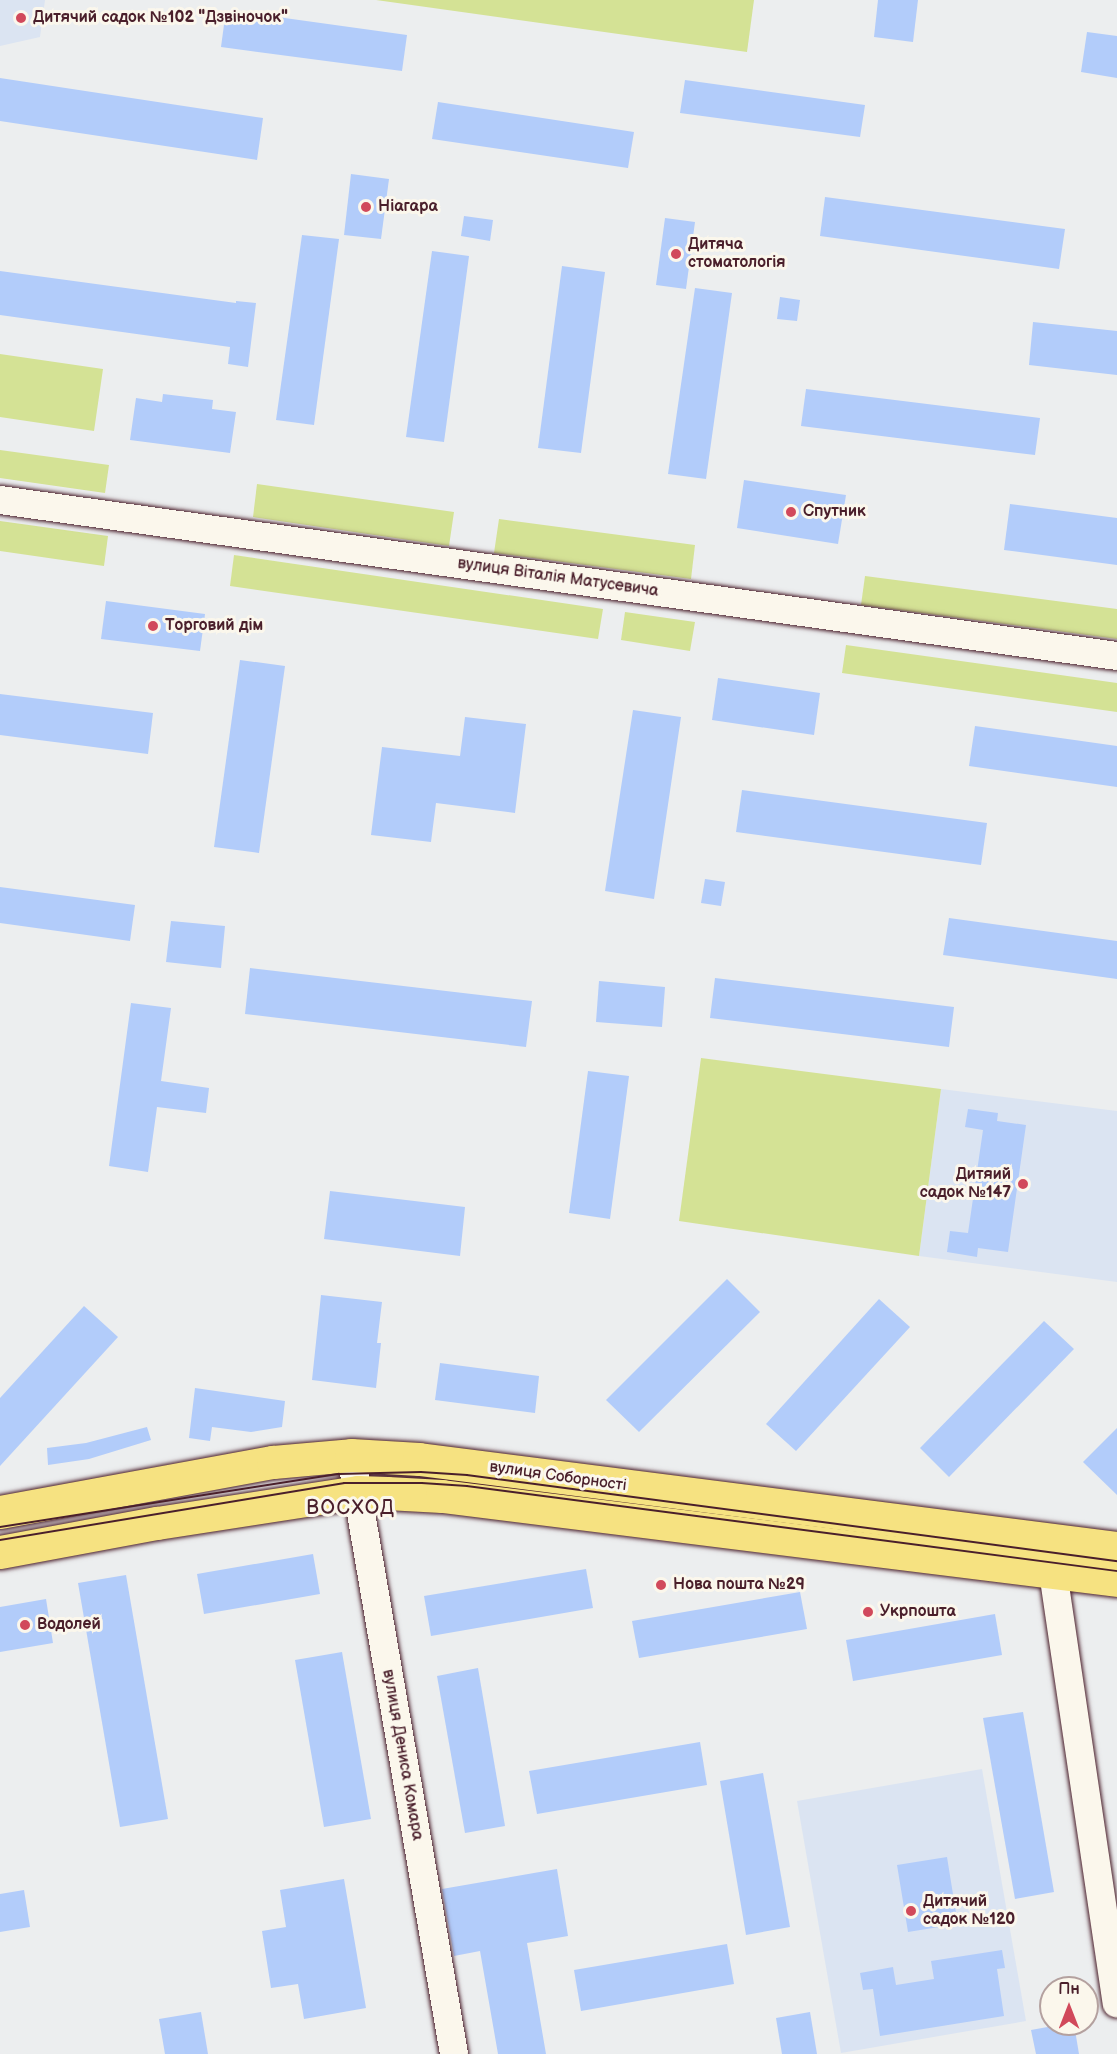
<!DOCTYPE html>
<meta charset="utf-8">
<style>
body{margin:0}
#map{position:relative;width:1117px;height:2054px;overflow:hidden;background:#eceeef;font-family:"Balsamiq Sans",sans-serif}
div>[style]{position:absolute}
.built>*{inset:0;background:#dbe4f2}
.green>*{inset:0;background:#d4e295}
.building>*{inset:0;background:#b2ccfa}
.roads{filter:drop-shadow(0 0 2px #4a1f2b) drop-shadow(0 0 2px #4a1f2b)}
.minor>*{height:28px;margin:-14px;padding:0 14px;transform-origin:14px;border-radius:14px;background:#fbf7ec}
.major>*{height:33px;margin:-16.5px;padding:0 16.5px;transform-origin:16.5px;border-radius:16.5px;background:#f6e281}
.tram>*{height:1.5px;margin:-0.75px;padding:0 0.75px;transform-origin:0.75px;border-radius:0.75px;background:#4a1f2b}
.dots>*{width:16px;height:16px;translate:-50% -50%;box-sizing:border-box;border:3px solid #fbf7ec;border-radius:50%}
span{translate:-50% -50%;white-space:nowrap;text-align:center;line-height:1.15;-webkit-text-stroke:6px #fbf7ec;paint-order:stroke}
.poi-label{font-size:16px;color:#4a1f2b;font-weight:700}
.left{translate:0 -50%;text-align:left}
.right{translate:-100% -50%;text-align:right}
.street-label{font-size:16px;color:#4a1f2b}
.quarter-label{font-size:20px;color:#4a1f2b;letter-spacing:1.5px}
.north{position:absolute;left:1039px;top:1976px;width:60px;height:60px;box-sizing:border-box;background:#fbf7ec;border:2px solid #b4a19f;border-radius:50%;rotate:0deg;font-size:16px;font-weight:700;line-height:24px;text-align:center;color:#4a1f2b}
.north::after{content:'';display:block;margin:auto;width:21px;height:27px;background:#d1495b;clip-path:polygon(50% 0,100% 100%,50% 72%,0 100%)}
</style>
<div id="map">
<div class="built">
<div style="clip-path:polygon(0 0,45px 0,40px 37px,0 46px)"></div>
<div style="clip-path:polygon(941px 1089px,1117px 1111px,1117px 1282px,919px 1256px)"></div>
<div style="clip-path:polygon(982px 1769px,1026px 2021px,841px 2053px,797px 1801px)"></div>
</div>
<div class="green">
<div style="clip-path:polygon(376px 0,754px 0,747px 52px)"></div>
<div style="clip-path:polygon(0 354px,103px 369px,94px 431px,0 417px)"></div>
<div style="clip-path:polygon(0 450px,109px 465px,105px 493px,0 478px)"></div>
<div style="clip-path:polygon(257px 484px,454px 512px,449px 546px,253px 517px)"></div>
<div style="clip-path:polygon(499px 519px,695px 545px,691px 579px,494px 553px)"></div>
<div style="clip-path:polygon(0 521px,108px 536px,104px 566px,0 551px)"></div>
<div style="clip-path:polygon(234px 555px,603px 609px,598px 639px,230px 586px)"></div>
<div style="clip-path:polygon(865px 576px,1117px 609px,1117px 639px,861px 605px)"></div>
<div style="clip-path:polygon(625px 612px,695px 622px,690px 651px,621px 640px)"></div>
<div style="clip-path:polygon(846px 645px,1117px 683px,1117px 712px,842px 673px)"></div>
<div style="clip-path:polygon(701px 1058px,941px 1089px,919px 1256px,679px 1221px)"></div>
</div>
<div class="building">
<div style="clip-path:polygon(878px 0,918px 0,913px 42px,874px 37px)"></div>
<div style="clip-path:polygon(226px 10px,407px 35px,402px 71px,221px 47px)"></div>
<div style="clip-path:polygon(1087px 32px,1117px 36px,1117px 78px,1081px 72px)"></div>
<div style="clip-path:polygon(0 78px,263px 118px,257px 160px,0 121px)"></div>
<div style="clip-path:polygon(685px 80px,865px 105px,860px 137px,680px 113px)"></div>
<div style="clip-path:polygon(438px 102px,634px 132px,628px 168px,432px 139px)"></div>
<div style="clip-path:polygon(351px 174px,389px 179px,381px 239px,344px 235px)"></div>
<div style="clip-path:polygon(825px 197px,1065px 229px,1059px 269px,820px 236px)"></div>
<div style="clip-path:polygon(464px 216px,493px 220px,490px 241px,461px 236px)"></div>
<div style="clip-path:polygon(665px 218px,695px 222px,686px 289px,656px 285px)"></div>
<div style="clip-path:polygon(302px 235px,339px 239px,314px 425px,276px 420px)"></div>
<div style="clip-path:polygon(432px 251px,469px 256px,444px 442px,406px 437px)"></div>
<div style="clip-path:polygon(562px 266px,605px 272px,581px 453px,538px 448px)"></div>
<div style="clip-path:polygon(0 271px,236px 303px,236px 301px,256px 303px,248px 367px,228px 364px,230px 347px,0 315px)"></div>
<div style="clip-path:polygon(695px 288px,732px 293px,706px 479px,668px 474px)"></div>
<div style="clip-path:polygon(780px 297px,800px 300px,797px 321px,777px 319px)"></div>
<div style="clip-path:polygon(1033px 322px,1117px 331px,1117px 375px,1029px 365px)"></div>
<div style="clip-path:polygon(806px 389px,1040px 418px,1035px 455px,801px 426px)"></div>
<div style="clip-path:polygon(163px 394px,213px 400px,212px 409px,236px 412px,230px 453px,130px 440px,136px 398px,162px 402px)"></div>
<div style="clip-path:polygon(744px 480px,846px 495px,838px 544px,737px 528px)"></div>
<div style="clip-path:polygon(1010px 504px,1117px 518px,1117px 565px,1004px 550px)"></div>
<div style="clip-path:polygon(106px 601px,205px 614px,200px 651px,101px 639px)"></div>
<div style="clip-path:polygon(240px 660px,285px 666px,259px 853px,214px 847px)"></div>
<div style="clip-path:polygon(718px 678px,820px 693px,814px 735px,712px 720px)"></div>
<div style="clip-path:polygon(0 694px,153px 713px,148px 754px,0 735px)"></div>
<div style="clip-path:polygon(633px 710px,681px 717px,654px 899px,605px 891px)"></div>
<div style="clip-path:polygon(465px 717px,526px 724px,515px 813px,436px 803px,431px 842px,371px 835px,382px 747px,460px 756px)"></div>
<div style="clip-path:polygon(975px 726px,1117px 746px,1117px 787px,969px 766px)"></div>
<div style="clip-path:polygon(742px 790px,987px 823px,981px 865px,736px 832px)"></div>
<div style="clip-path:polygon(705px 879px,725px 882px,721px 906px,701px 903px)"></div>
<div style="clip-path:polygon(0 887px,135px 905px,130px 941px,0 923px)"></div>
<div style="clip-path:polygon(949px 918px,1117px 941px,1117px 979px,943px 955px)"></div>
<div style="clip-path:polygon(171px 921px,225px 926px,221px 968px,166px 962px)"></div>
<div style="clip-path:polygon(250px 968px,532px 1001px,526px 1047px,245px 1014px)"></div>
<div style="clip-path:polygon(715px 978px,954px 1007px,949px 1047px,710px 1018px)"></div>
<div style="clip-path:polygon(599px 981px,665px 987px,662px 1027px,596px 1022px)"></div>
<div style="clip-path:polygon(131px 1003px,171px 1008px,161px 1081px,209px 1088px,206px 1113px,157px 1107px,148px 1172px,109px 1166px)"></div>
<div style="clip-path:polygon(588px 1071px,629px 1076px,610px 1219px,569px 1213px)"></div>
<div style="clip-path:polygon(968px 1109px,998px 1113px,997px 1121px,1026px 1125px,1008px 1252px,978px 1248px,977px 1257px,947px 1252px,950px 1231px,968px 1233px,983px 1130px,965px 1127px)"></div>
<div style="clip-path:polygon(330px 1191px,465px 1207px,460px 1256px,324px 1239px)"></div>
<div style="clip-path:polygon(727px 1279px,760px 1312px,639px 1432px,606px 1400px)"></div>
<div style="clip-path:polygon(321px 1295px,382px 1302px,377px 1343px,381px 1343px,376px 1388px,312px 1380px)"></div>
<div style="clip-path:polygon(879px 1299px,910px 1327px,796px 1451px,766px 1424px)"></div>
<div style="clip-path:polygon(84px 1306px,118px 1337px,0 1466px,0 1398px)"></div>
<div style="clip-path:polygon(1044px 1321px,1074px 1349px,949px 1477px,920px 1448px)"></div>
<div style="clip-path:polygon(440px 1363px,539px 1376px,535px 1413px,435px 1400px)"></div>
<div style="clip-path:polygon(195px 1388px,285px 1401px,282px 1427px,251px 1432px,212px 1427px,210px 1441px,189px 1438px)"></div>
<div style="clip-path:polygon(147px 1427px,151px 1440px,89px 1459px,48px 1465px,47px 1448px,86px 1443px)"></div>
<div style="clip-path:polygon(1117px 1428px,1117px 1495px,1083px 1462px)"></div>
<div style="clip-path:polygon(313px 1554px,320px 1594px,204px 1614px,197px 1574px)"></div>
<div style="clip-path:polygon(586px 1569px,593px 1608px,431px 1636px,424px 1596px)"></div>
<div style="clip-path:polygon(126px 1575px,168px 1819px,120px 1827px,78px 1583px)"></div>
<div style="clip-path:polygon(800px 1592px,807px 1629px,639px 1658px,632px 1621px)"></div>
<div style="clip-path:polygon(46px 1599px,53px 1643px,0 1652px,0 1607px)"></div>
<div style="clip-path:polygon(995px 1614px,1002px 1655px,853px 1681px,846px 1640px)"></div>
<div style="clip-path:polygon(342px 1652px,371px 1819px,324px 1827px,295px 1660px)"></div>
<div style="clip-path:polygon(478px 1668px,505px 1826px,465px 1833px,437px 1676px)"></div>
<div style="clip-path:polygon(1023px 1712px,1054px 1892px,1015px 1899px,983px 1718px)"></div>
<div style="clip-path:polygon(700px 1742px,707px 1785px,537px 1814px,529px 1771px)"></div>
<div style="clip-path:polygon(763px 1773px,790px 1927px,746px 1935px,720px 1781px)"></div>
<div style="clip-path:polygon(947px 1857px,957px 1919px,938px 1922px,939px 1927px,908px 1932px,897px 1865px)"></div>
<div style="clip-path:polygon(557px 1869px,568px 1936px,527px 1943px,546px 2054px,498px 2054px,480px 1951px,454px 1956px,442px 1889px)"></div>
<div style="clip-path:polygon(344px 1879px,366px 2008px,304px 2019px,298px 1984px,271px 1988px,262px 1931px,286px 1927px,280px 1890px)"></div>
<div style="clip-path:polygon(24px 1890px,30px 1927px,0 1932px,0 1894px)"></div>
<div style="clip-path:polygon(727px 1944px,734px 1984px,581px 2011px,574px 1970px)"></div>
<div style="clip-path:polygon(1002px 1950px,1005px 1968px,997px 1969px,1004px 2016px,880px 2036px,873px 1989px,863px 1990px,860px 1973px,893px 1967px,896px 1985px,934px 1979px,931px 1961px)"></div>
<div style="clip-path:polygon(201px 2012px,208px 2054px,165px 2054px,159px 2019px)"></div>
<div style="clip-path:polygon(810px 2012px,817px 2054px,782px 2054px,776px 2018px)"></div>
<div style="clip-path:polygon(1064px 2024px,1074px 2024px,1079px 2054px,1036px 2054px,1031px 2030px)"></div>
</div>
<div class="roads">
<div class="minor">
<div style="left:0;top:500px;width:1128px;rotate:7.95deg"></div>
<div style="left:351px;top:1455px;width:608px;rotate:80.24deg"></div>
<div style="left:1053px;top:1572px;width:436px;rotate:81.6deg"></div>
</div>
<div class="major">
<div style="left:0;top:1512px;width:278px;rotate:-10.4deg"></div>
<div style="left:273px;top:1462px;width:78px;rotate:-5.1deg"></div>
<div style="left:351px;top:1455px;width:68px;rotate:3.4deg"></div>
<div style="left:419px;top:1459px;width:704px;rotate:7.27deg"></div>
<div style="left:0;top:1552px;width:160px;rotate:-10.5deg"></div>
<div style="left:157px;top:1523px;width:203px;rotate:-8.8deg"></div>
<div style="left:358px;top:1492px;width:29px;rotate:2deg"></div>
<div style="left:387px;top:1493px;width:55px;rotate:3.1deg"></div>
<div style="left:442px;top:1496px;width:680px;rotate:7.09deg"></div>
</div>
</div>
<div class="tram">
<div style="left:0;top:1527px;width:343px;rotate:-8.9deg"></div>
<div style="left:339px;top:1474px;width:82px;rotate:-1.4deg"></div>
<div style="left:421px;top:1472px;width:46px;rotate:3.7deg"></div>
<div style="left:467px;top:1475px;width:656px;rotate:7.54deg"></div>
<div style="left:0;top:1540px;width:349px;rotate:-9.4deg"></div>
<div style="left:344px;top:1483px;width:78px"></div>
<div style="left:422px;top:1483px;width:45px;rotate:3.8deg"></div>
<div style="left:467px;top:1486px;width:656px;rotate:7.45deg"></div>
</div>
<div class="dots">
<div style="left:21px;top:18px;background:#d1495b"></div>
<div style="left:366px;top:207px;background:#d1495b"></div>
<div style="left:676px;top:254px;background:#d1495b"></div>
<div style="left:791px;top:512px;background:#d1495b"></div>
<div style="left:153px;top:626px;background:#d1495b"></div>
<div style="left:1023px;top:1184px;background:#d1495b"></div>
<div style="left:661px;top:1585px;background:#d1495b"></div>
<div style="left:868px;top:1612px;background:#d1495b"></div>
<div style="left:25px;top:1625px;background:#d1495b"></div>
<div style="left:911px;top:1911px;background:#d1495b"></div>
</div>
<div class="poi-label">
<span class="left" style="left:33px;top:18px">Дитячий садок №102 "Дзвіночок"</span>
<span class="left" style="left:378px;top:207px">Ніагара</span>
<span class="left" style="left:688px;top:254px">Дитяча<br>стоматологія</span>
<span class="left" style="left:803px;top:512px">Спутник</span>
<span class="left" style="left:165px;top:626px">Торговий дім</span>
<span class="right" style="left:1011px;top:1184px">Дитяий<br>садок №147</span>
<span class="left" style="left:673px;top:1585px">Нова пошта №29</span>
<span class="left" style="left:880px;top:1612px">Укрпошта</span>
<span class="left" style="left:37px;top:1625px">Водолей</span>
<span class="left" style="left:923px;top:1911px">Дитячий<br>садок №120</span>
</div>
<div class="street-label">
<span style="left:558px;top:578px;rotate:8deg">вулиця Віталія Матусевича</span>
<span style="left:558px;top:1477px;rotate:8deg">вулиця Соборності</span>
<span style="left:402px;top:1755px;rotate:80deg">вулиця Дениса Комара</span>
</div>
<div class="quarter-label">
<span style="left:351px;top:1508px">ВОСХОД</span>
</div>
<div class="north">Пн</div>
</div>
